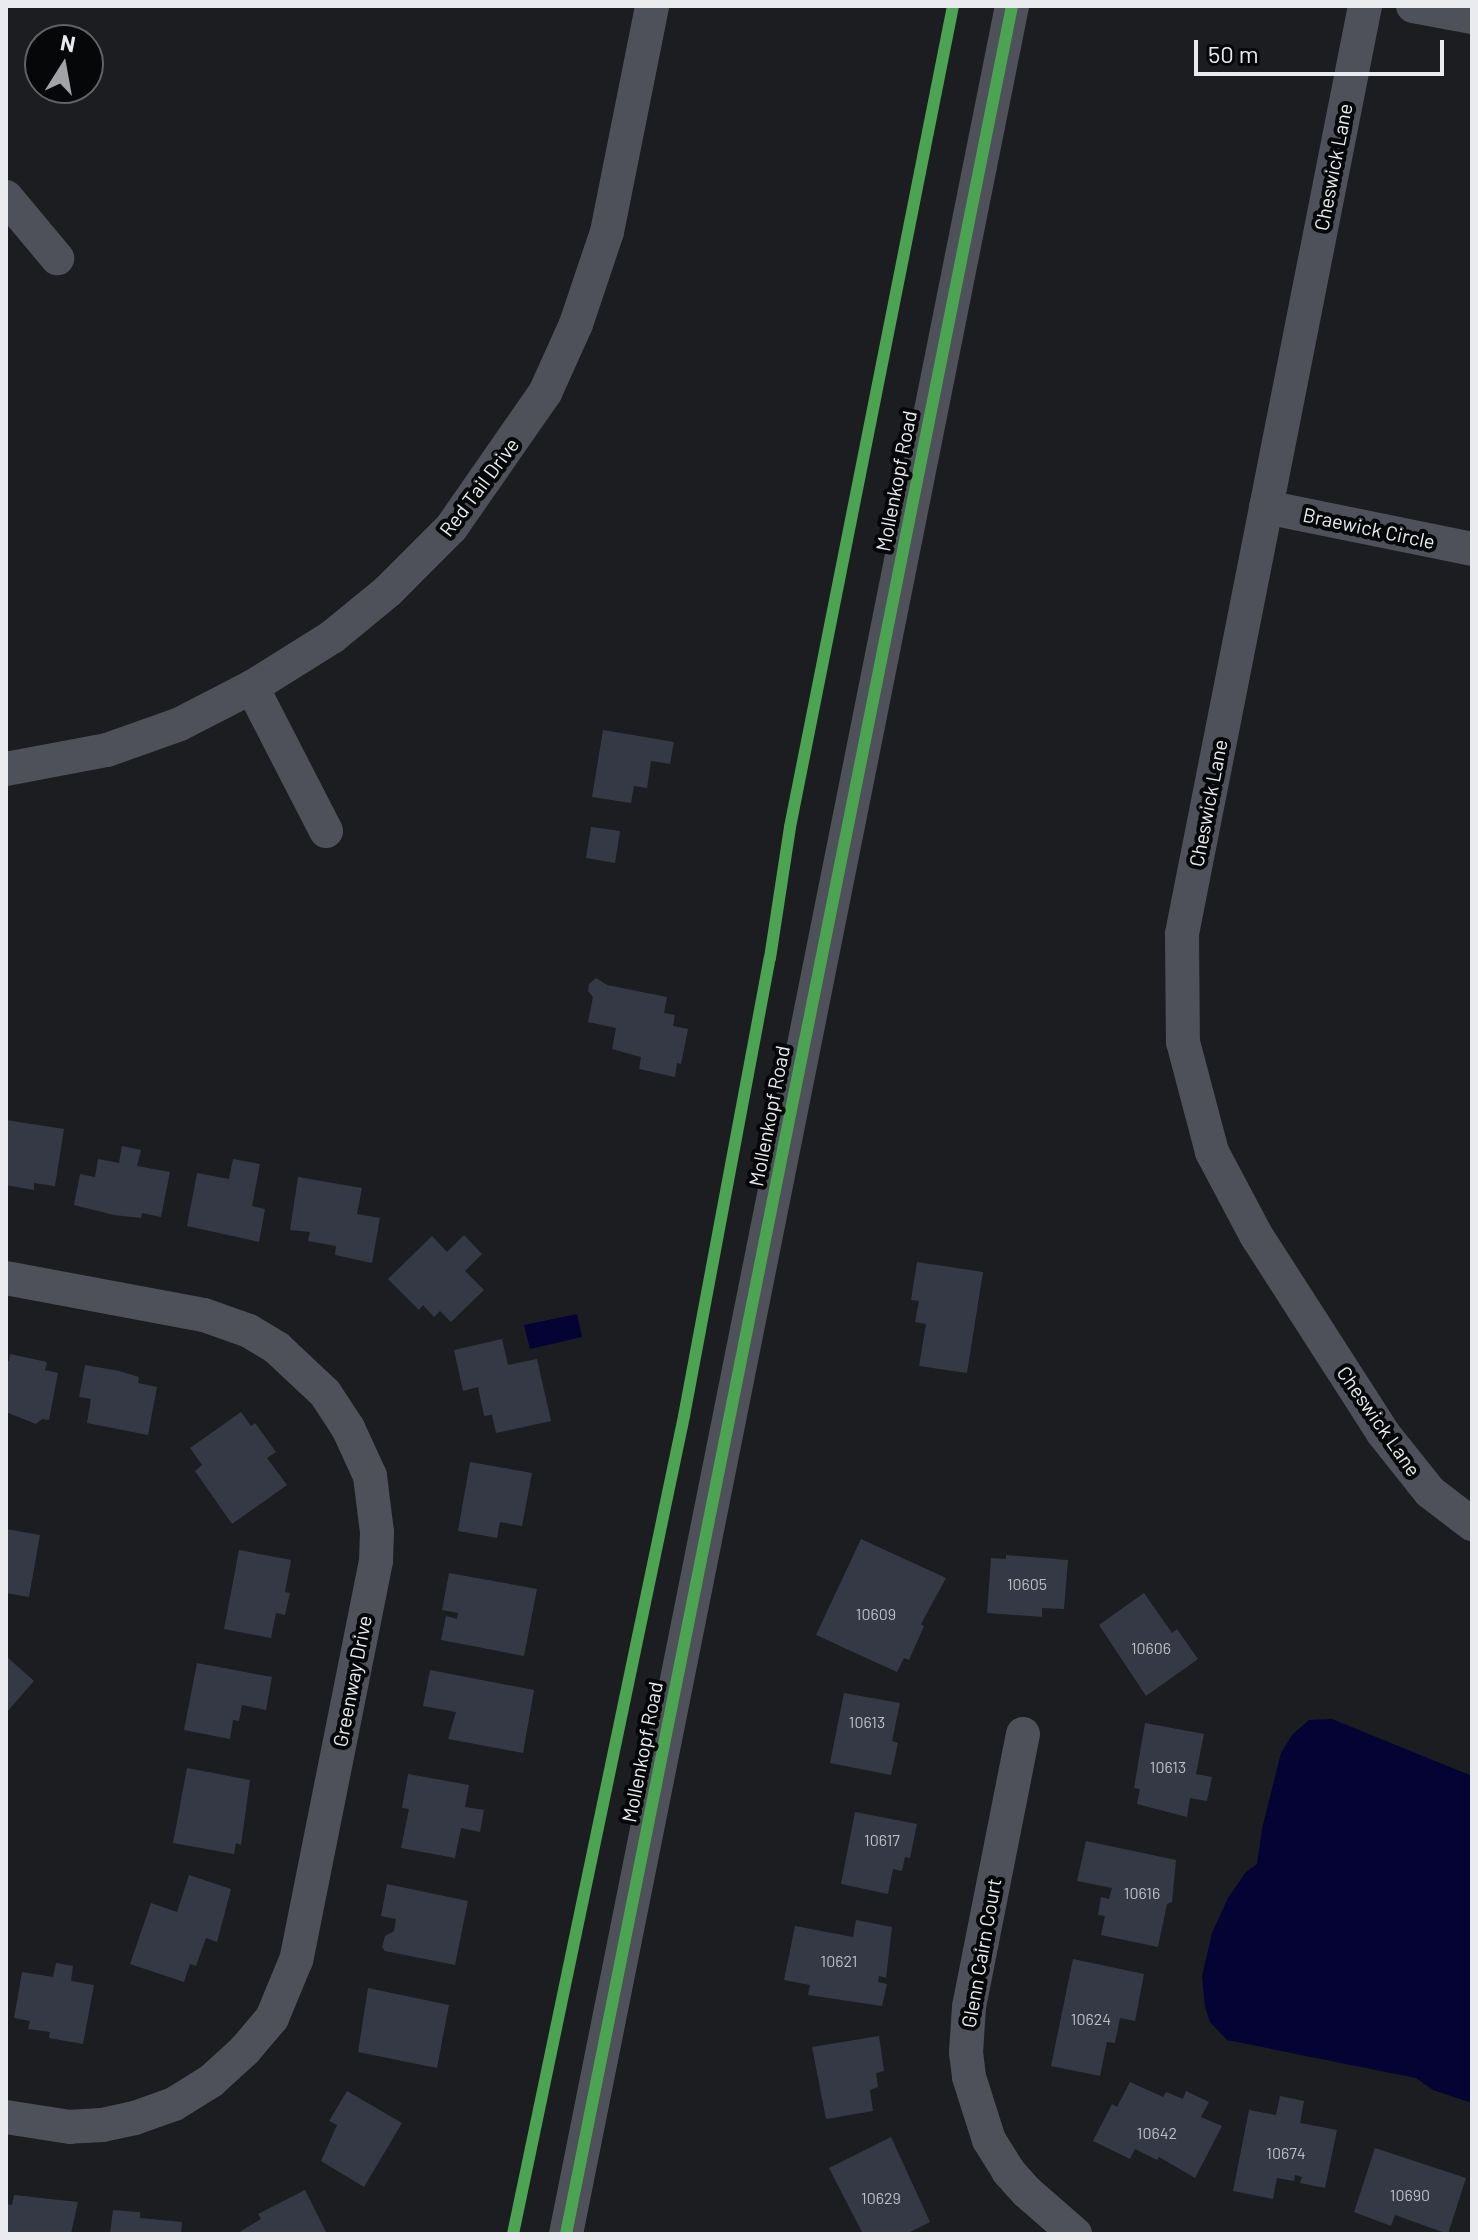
<!DOCTYPE html>
<style>
body{margin:0}
#map{position:relative;width:1478px;height:2240px;overflow:hidden;background:#1c1d20;font-family:Barlow,sans-serif}
div>[style]{position:absolute}
.water>*{inset:0;background:#050333}
.building>*{inset:0;background:#353945}
.minor>*{height:34px;margin:-17px;padding:0 17px;transform-origin:17px;border-radius:17px;background:#4e5159}
.cycleway>*{height:12px;margin:-6px;padding:0 6px;transform-origin:6px;border-radius:6px;background:#4ca352}
span{translate:-50% -50%;white-space:nowrap;text-align:center;line-height:1.15;-webkit-text-stroke:8px #060709;paint-order:stroke}
.number-label{font-size:16px;color:#bdbec4}
.number-label span{-webkit-text-stroke-width:0}
.street-label{font-size:20px;color:#eaebef}
.frame{position:absolute;inset:0;border:8px solid #eaebef;pointer-events:none}
.north{position:absolute;left:24px;top:24px;width:80px;height:80px;box-sizing:border-box;background:#060709;border:2px solid #616265;border-radius:50%;rotate:11deg;font-size:22px;font-weight:700;line-height:32px;text-align:center;color:#eaebef}
.north::after{content:'';display:block;margin:auto;width:28px;height:36px;background:#a2a3a7;clip-path:polygon(50% 0,100% 100%,50% 72%,0 100%)}
.scale{position:absolute;left:1194px;top:40px;width:250px;height:36px;box-sizing:border-box;border:4px solid #eaebef;border-top:0;padding-left:10px;font-size:24px;line-height:28px;white-space:nowrap;color:#eaebef;-webkit-text-stroke:6px #060709;paint-order:stroke}
</style>
<div id="map">
<div class="water">
<div style="clip-path:polygon(577px 1314px,582px 1337px,530px 1349px,524px 1325px)"></div>
<div style="clip-path:polygon(1332px 1719px,1472px 1776px,1472px 2103px,1433px 2090px,1416px 2078px,1227px 2040px,1210px 2022px,1205px 2007px,1202px 1976px,1212px 1933px,1228px 1898px,1246px 1872px,1257px 1864px,1262px 1829px,1281px 1753px,1292px 1735px,1309px 1720px)"></div>
</div>
<div class="building">
<div style="clip-path:polygon(603px 730px,674px 742px,670px 764px,651px 761px,647px 788px,634px 786px,631px 803px,592px 797px)"></div>
<div style="clip-path:polygon(591px 827px,620px 831px,615px 863px,586px 858px)"></div>
<div style="clip-path:polygon(596px 978px,607px 985px,667px 997px,664px 1013px,675px 1015px,673px 1026px,688px 1029px,681px 1064px,677px 1063px,675px 1077px,639px 1069px,641px 1057px,612px 1049px,616px 1028px,588px 1022px,593px 997px,588px 991px,589px 984px)"></div>
<div style="clip-path:polygon(6px 1120px,64px 1129px,55px 1186px,34px 1183px,34px 1190px,6px 1185px)"></div>
<div style="clip-path:polygon(122px 1146px,141px 1150px,137px 1166px,170px 1172px,161px 1217px,142px 1213px,141px 1218px,114px 1215px,74px 1205px,80px 1174px,95px 1177px,98px 1159px,119px 1163px)"></div>
<div style="clip-path:polygon(233px 1159px,260px 1164px,252px 1206px,265px 1209px,259px 1242px,187px 1226px,197px 1173px,229px 1179px)"></div>
<div style="clip-path:polygon(298px 1177px,362px 1188px,357px 1214px,380px 1218px,372px 1263px,335px 1255px,336px 1246px,308px 1241px,310px 1232px,290px 1230px)"></div>
<div style="clip-path:polygon(464px 1235px,482px 1254px,465px 1271px,484px 1290px,451px 1322px,440px 1311px,434px 1317px,423px 1305px,419px 1310px,388px 1279px,432px 1236px,447px 1252px)"></div>
<div style="clip-path:polygon(917px 1262px,983px 1272px,967px 1373px,919px 1366px,926px 1324px,915px 1322px,919px 1301px,911px 1300px)"></div>
<div style="clip-path:polygon(502px 1339px,508px 1365px,537px 1359px,551px 1421px,496px 1433px,492px 1415px,484px 1416px,478px 1387px,463px 1391px,454px 1350px)"></div>
<div style="clip-path:polygon(10px 1354px,47px 1362px,45px 1370px,58px 1373px,49px 1420px,42px 1419px,36px 1424px,6px 1412px,6px 1360px,9px 1361px)"></div>
<div style="clip-path:polygon(85px 1365px,119px 1371px,139px 1377px,138px 1383px,157px 1387px,148px 1435px,87px 1423px,91px 1399px,79px 1397px)"></div>
<div style="clip-path:polygon(241px 1412px,251px 1426px,255px 1423px,276px 1452px,267px 1458px,287px 1485px,232px 1524px,195px 1471px,202px 1465px,190px 1448px)"></div>
<div style="clip-path:polygon(470px 1462px,532px 1473px,522px 1526px,500px 1522px,497px 1538px,458px 1531px)"></div>
<div style="clip-path:polygon(6px 1529px,40px 1535px,29px 1597px,6px 1593px)"></div>
<div style="clip-path:polygon(861px 1539px,946px 1578px,921px 1624px,924px 1626px,909px 1660px,904px 1658px,897px 1672px,816px 1635px)"></div>
<div style="clip-path:polygon(239px 1550px,291px 1560px,285px 1592px,290px 1593px,285px 1615px,276px 1613px,271px 1638px,224px 1629px)"></div>
<div style="clip-path:polygon(1006px 1555px,1068px 1560px,1064px 1609px,1042px 1608px,1042px 1617px,987px 1613px,991px 1558px,1006px 1559px)"></div>
<div style="clip-path:polygon(449px 1573px,537px 1589px,524px 1656px,441px 1640px,446px 1616px,457px 1619px,458px 1613px,442px 1610px)"></div>
<div style="clip-path:polygon(1144px 1593px,1172px 1633px,1177px 1629px,1198px 1659px,1146px 1696px,1099px 1625px)"></div>
<div style="clip-path:polygon(6px 1656px,34px 1681px,6px 1713px)"></div>
<div style="clip-path:polygon(197px 1663px,272px 1677px,266px 1710px,242px 1705px,239px 1721px,233px 1720px,230px 1739px,184px 1730px)"></div>
<div style="clip-path:polygon(430px 1670px,534px 1690px,523px 1753px,448px 1739px,456px 1712px,423px 1706px)"></div>
<div style="clip-path:polygon(844px 1693px,900px 1703px,892px 1741px,898px 1743px,891px 1775px,830px 1763px)"></div>
<div style="clip-path:polygon(1145px 1723px,1204px 1734px,1196px 1774px,1212px 1777px,1207px 1801px,1190px 1798px,1187px 1817px,1137px 1804px,1140px 1789px,1134px 1788px)"></div>
<div style="clip-path:polygon(187px 1768px,250px 1780px,241px 1845px,236px 1843px,234px 1854px,173px 1843px)"></div>
<div style="clip-path:polygon(408px 1774px,469px 1785px,465px 1807px,484px 1810px,480px 1832px,461px 1828px,455px 1858px,401px 1848px,409px 1809px,402px 1808px)"></div>
<div style="clip-path:polygon(855px 1812px,917px 1824px,910px 1858px,905px 1857px,902px 1871px,893px 1869px,888px 1894px,841px 1884px)"></div>
<div style="clip-path:polygon(1086px 1841px,1176px 1860px,1172px 1902px,1167px 1904px,1158px 1947px,1101px 1935px,1105px 1916px,1098px 1915px,1101px 1897px,1109px 1899px,1112px 1888px,1077px 1881px)"></div>
<div style="clip-path:polygon(189px 1875px,231px 1889px,217px 1942px,206px 1938px,196px 1966px,190px 1964px,184px 1982px,130px 1964px,151px 1903px,177px 1912px)"></div>
<div style="clip-path:polygon(387px 1884px,468px 1901px,455px 1965px,385px 1951px,382px 1947px,385px 1936px,394px 1931px,396px 1919px,381px 1916px)"></div>
<div style="clip-path:polygon(856px 1920px,892px 1927px,886px 1978px,879px 1976px,878px 1982px,887px 1984px,882px 2006px,808px 1995px,810px 1985px,784px 1980px,795px 1926px,853px 1937px)"></div>
<div style="clip-path:polygon(1073px 1959px,1144px 1974px,1135px 2021px,1120px 2018px,1115px 2043px,1107px 2042px,1100px 2076px,1051px 2066px)"></div>
<div style="clip-path:polygon(56px 1963px,73px 1966px,71px 1981px,94px 1985px,83px 2044px,49px 2038px,50px 2032px,28px 2029px,30px 2021px,14px 2018px,22px 1972px,53px 1977px)"></div>
<div style="clip-path:polygon(368px 1988px,449px 2005px,437px 2068px,358px 2052px)"></div>
<div style="clip-path:polygon(879px 2036px,884px 2071px,876px 2073px,878px 2087px,870px 2090px,873px 2111px,826px 2119px,812px 2047px)"></div>
<div style="clip-path:polygon(1130px 2082px,1163px 2097px,1166px 2092px,1183px 2099px,1186px 2091px,1209px 2102px,1201px 2117px,1222px 2126px,1195px 2178px,1159px 2157px,1157px 2160px,1135px 2149px,1130px 2159px,1093px 2141px,1112px 2104px,1117px 2107px)"></div>
<div style="clip-path:polygon(347px 2091px,402px 2123px,364px 2187px,321px 2161px,337px 2125px,329px 2121px)"></div>
<div style="clip-path:polygon(1280px 2096px,1304px 2101px,1300px 2123px,1337px 2130px,1325px 2188px,1300px 2183px,1302px 2177px,1295px 2175px,1294px 2181px,1277px 2178px,1273px 2199px,1233px 2191px,1249px 2110px,1276px 2115px)"></div>
<div style="clip-path:polygon(891px 2137px,930px 2222px,906px 2234px,863px 2234px,829px 2168px)"></div>
<div style="clip-path:polygon(1375px 2148px,1466px 2178px,1448px 2234px,1395px 2215px,1391px 2226px,1354px 2212px)"></div>
<div style="clip-path:polygon(305px 2190px,327px 2234px,236px 2234px,261px 2219px,258px 2214px)"></div>
<div style="clip-path:polygon(14px 2195px,78px 2202px,71px 2234px,6px 2234px,6px 2204px,12px 2205px)"></div>
<div style="clip-path:polygon(113px 2210px,140px 2212px,140px 2218px,182px 2222px,181px 2234px,110px 2234px)"></div>
</div>
<div class="minor">
<div style="left:1365px;top:6px;width:946px;rotate:101.16deg"></div>
<div style="left:1182px;top:934px;width:108px;rotate:89.5deg"></div>
<div style="left:1183px;top:1042px;width:114px;rotate:75.2deg"></div>
<div style="left:1212px;top:1152px;width:94px;rotate:62.1deg"></div>
<div style="left:1256px;top:1235px;width:235px;rotate:57.3deg"></div>
<div style="left:1383px;top:1433px;width:75px;rotate:51.5deg"></div>
<div style="left:1430px;top:1492px;width:53px;rotate:37.3deg"></div>
<div style="left:1413px;top:6px;width:60px;rotate:10.6deg"></div>
<div style="left:6px;top:197px;width:80px;rotate:50.1deg"></div>
<div style="left:1266px;top:507px;width:210px;rotate:11.5deg"></div>
<div style="left:252px;top:687px;width:162px;rotate:62.8deg"></div>
<div style="left:6px;top:769px;width:103px;rotate:-10.7deg"></div>
<div style="left:107px;top:750px;width:77px;rotate:-19.6deg"></div>
<div style="left:180px;top:724px;width:81px;rotate:-27.2deg"></div>
<div style="left:252px;top:687px;width:94px;rotate:-32deg"></div>
<div style="left:332px;top:637px;width:72px;rotate:-39.4deg"></div>
<div style="left:388px;top:591px;width:89px;rotate:-45deg"></div>
<div style="left:451px;top:528px;width:165px;rotate:-55.2deg"></div>
<div style="left:545px;top:393px;width:76px;rotate:-65.8deg"></div>
<div style="left:576px;top:324px;width:97px;rotate:-71.4deg"></div>
<div style="left:607px;top:232px;width:230px;rotate:-78.7deg"></div>
<div style="left:6px;top:1278px;width:201px;rotate:10.6deg"></div>
<div style="left:204px;top:1315px;width:48px;rotate:19.6deg"></div>
<div style="left:249px;top:1331px;width:33px;rotate:31deg"></div>
<div style="left:277px;top:1348px;width:66px;rotate:43.2deg"></div>
<div style="left:325px;top:1393px;width:42px;rotate:56.7deg"></div>
<div style="left:348px;top:1428px;width:53px;rotate:65.4deg"></div>
<div style="left:370px;top:1476px;width:56px;rotate:82.9deg"></div>
<div style="left:377px;top:1532px;width:29px;rotate:92deg"></div>
<div style="left:376px;top:1561px;width:407px;rotate:101.3deg"></div>
<div style="left:296px;top:1960px;width:63px;rotate:112.5deg"></div>
<div style="left:272px;top:2018px;width:42px;rotate:130.2deg"></div>
<div style="left:245px;top:2050px;width:46px;rotate:137.6deg"></div>
<div style="left:211px;top:2081px;width:44px;rotate:148.1deg"></div>
<div style="left:174px;top:2104px;width:41px;rotate:160.3deg"></div>
<div style="left:135px;top:2118px;width:33px;rotate:168deg"></div>
<div style="left:103px;top:2125px;width:33px;rotate:177deg"></div>
<div style="left:70px;top:2127px;width:65px;rotate:-171.1deg"></div>
<div style="left:1023px;top:1734px;width:278px;rotate:101.2deg"></div>
<div style="left:969px;top:2007px;width:45px;rotate:93.8deg"></div>
<div style="left:966px;top:2052px;width:25px;rotate:83deg"></div>
<div style="left:969px;top:2077px;width:66px;rotate:72.4deg"></div>
<div style="left:989px;top:2140px;width:36px;rotate:58deg"></div>
<div style="left:1008px;top:2171px;width:28px;rotate:48deg"></div>
<div style="left:1027px;top:2192px;width:64px;rotate:41.2deg"></div>
<div style="left:566px;top:2234px;width:2272px;rotate:-78.68deg"></div>
</div>
<div class="cycleway">
<div style="left:513px;top:2234px;width:836px;rotate:-78.19deg"></div>
<div style="left:684px;top:1416px;width:466px;rotate:-79.4deg"></div>
<div style="left:770px;top:958px;width:133px;rotate:-81.3deg"></div>
<div style="left:790px;top:827px;width:837px;rotate:-78.77deg"></div>
<div style="left:566px;top:2234px;width:2272px;rotate:-78.68deg"></div>
</div>
<div class="number-label">
<span style="left:1027px;top:1584px">10605</span>
<span style="left:876px;top:1614px">10609</span>
<span style="left:1151px;top:1648px">10606</span>
<span style="left:867px;top:1722px">10613</span>
<span style="left:1168px;top:1767px">10613</span>
<span style="left:882px;top:1840px">10617</span>
<span style="left:1142px;top:1893px">10616</span>
<span style="left:839px;top:1961px">10621</span>
<span style="left:1091px;top:2019px">10624</span>
<span style="left:1157px;top:2133px">10642</span>
<span style="left:1286px;top:2153px">10674</span>
<span style="left:1410px;top:2195px">10690</span>
<span style="left:881px;top:2198px">10629</span>
</div>
<div class="street-label">
<span style="left:1333px;top:167px;rotate:-79deg">Cheswick Lane</span>
<span style="left:896px;top:481px;rotate:-79deg">Mollenkopf Road</span>
<span style="left:479px;top:487px;rotate:-53deg">Red Tail Drive</span>
<span style="left:1369px;top:528px;rotate:12deg">Braewick Circle</span>
<span style="left:1208px;top:803px;rotate:-79deg">Cheswick Lane</span>
<span style="left:769px;top:1116px;rotate:-79deg">Mollenkopf Road</span>
<span style="left:1379px;top:1421px;rotate:55deg">Cheswick Lane</span>
<span style="left:352px;top:1681px;rotate:-79deg">Greenway Drive</span>
<span style="left:642px;top:1752px;rotate:-79deg">Mollenkopf Road</span>
<span style="left:981px;top:1953px;rotate:-80deg">Glenn Cairn Court</span>
</div>
<div class="frame"></div>
<div class="north">N</div>
<div class="scale">50 m</div>
</div>
